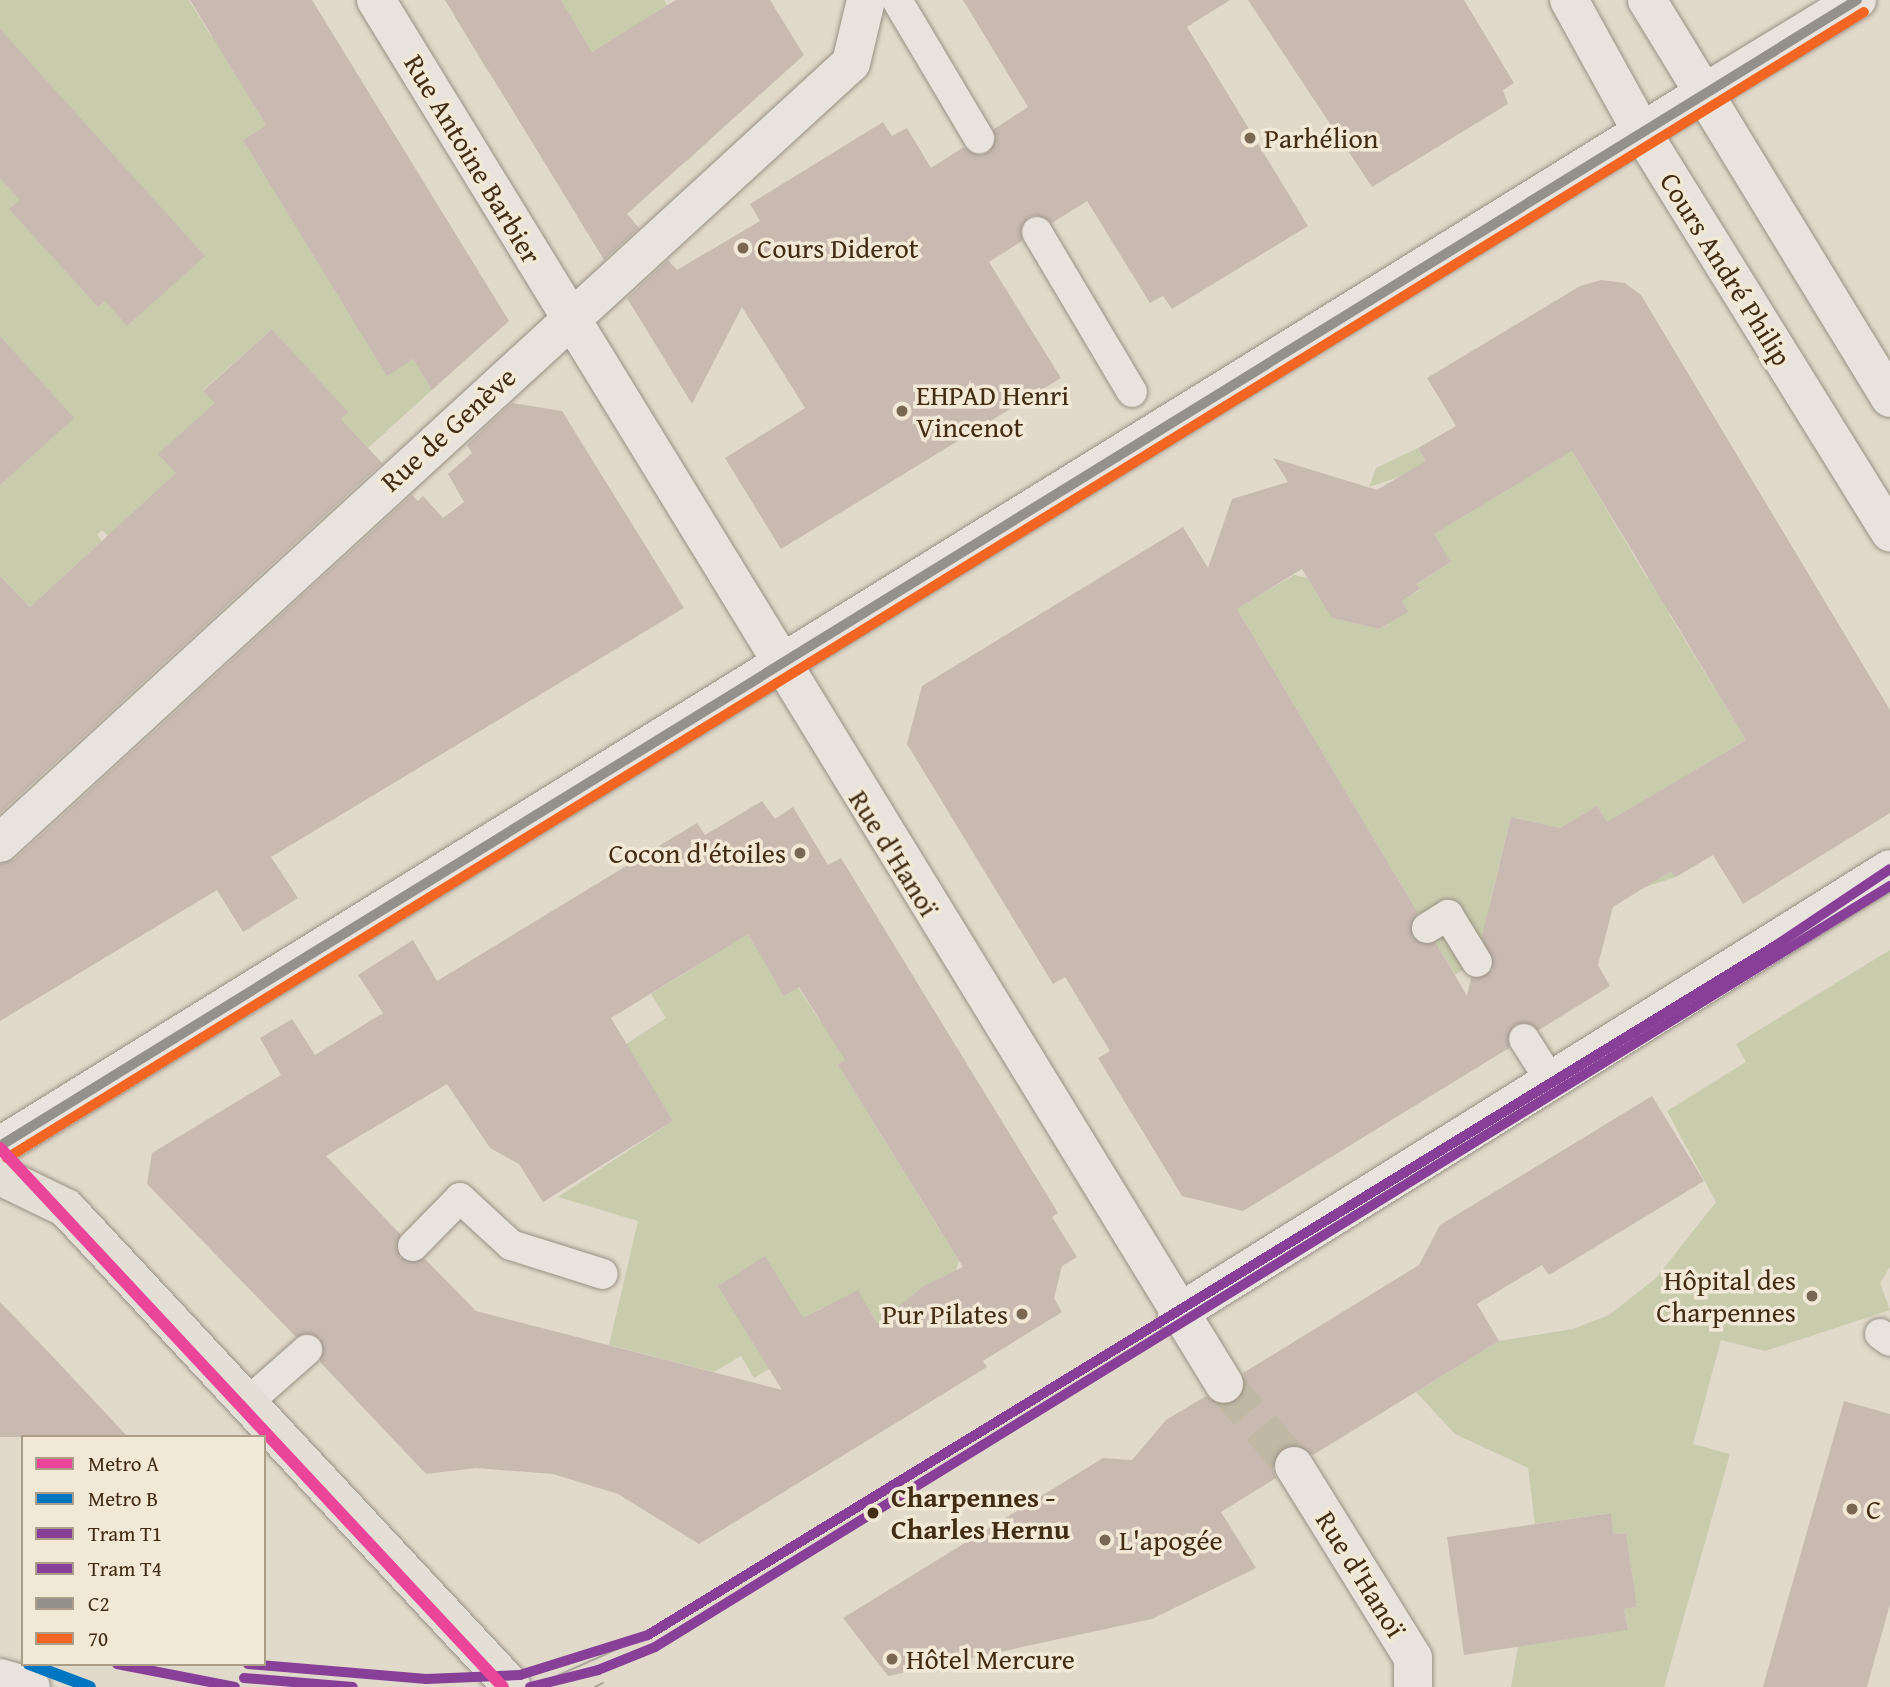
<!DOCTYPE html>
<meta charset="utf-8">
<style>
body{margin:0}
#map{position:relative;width:1890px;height:1687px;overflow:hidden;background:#e1d9ca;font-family:"Gentium Book Plus",serif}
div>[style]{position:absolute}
.green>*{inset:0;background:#c8ccad}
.building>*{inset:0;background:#c9bab1}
.minor-tunnel>*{height:38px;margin-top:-19px;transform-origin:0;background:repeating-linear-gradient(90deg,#c1b7a5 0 38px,transparent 0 57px)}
.roads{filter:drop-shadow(0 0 2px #989185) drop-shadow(0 0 2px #989185)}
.service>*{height:30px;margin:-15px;padding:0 15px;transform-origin:15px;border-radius:15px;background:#e8e3dc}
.minor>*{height:38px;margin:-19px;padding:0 19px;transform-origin:19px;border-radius:19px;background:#e8e3dc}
.tertiary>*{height:38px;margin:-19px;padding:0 19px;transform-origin:19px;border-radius:19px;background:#e8e3dc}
.secondary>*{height:38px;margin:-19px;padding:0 19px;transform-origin:19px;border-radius:19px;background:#e8e3dc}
.primary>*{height:38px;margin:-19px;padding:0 19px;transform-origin:19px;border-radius:19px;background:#e4dfd6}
.tram>*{height:2px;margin:-1px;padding:0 1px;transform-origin:1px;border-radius:1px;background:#aaa49b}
.bus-1>*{height:10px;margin:-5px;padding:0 5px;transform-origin:5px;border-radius:5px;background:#94908b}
.bus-2>*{height:10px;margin:-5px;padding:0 5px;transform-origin:5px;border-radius:5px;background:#f26522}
.tram-1>*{height:10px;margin:-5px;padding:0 5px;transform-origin:5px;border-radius:5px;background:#873f98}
.tram-2>*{height:10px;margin:-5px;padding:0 5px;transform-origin:5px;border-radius:5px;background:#873f98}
.metro-1>*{height:12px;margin:-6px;padding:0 6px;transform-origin:6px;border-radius:6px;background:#eb4599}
.metro-2>*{height:12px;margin:-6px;padding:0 6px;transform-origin:6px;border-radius:6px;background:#0076c0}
.dots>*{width:19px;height:19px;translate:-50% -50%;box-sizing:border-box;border:4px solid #f2e8d6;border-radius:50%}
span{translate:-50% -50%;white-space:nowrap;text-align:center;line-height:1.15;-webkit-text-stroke:7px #f2e8d6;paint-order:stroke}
.poi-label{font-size:28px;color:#412d13}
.left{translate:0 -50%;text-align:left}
.right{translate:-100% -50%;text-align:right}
.street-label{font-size:28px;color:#412d13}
.stop-label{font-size:28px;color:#412d13;font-weight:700}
.legend{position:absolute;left:21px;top:1435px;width:245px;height:231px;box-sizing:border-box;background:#f2e8d6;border:2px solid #ab9d88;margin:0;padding:9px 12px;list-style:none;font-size:21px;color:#412d13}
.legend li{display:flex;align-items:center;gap:14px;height:35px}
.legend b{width:35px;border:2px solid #ab9d88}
</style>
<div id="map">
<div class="green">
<div style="clip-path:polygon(0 0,189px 0,211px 36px,269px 0,244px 88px,266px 125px,243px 140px,405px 364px,413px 359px,432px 390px,368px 448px,341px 419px,347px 412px,272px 329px,203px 390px,233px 423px,108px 536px,102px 530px,97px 535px,102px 541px,30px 607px,0 576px)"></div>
<div style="clip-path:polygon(482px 0,664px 0,689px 39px,660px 57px,711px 139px,687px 161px,613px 40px,592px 52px,573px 20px,488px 72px,455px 17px)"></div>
<div style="clip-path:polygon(1418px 448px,1460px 518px,1572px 451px,1647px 578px,1691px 552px,1713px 588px,1669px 614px,1746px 740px,1633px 807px,1676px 877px,1645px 887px,1597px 806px,1560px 828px,1511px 817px,1489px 906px,1511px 941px,1455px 975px,1237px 609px,1294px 575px,1333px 584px,1332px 618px,1380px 629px,1407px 612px,1402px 601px,1420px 590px,1416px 584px,1451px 562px,1399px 477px,1369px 487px,1376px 468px)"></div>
<div style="clip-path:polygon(728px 927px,765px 937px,820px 1021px,856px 1053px,838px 1065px,941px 1232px,964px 1239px,955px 1276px,861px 1336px,823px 1307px,766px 1341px,779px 1363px,754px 1378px,741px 1356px,714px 1372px,609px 1345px,638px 1221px,558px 1197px,673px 1121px,626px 1044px,666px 1018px,651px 994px,695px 967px)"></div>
<div style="clip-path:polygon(1890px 950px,1890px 1267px,1880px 1283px,1890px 1310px,1765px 1351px,1721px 1340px,1693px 1444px,1730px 1454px,1664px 1687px,1511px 1687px,1518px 1646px,1628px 1630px,1624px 1609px,1637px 1607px,1626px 1533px,1613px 1534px,1610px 1513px,1535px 1524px,1528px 1468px,1455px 1434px,1416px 1392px,1499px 1341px,1573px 1329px,1609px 1315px,1656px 1278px,1716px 1202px,1667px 1111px,1746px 1062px,1736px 1044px)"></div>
</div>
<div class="building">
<div style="clip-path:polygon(190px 0,312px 0,509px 321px,432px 390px,413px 359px,387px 376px,243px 140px,266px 125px)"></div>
<div style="clip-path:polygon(445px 0,561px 0,592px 52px,676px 0,770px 0,804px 55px,627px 214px,639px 228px,604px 260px)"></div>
<div style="clip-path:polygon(963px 0,1230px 0,1187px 27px,1308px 226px,1172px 309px,1163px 296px,1150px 303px,1087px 201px,1052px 223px,1037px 215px,1028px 217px,1022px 241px,989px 262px,1061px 378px,781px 549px,725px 458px,805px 408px,742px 307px,692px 404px,627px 298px,668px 260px,677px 270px,760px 221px,750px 204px,883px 122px,892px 136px,907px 128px,931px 168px,964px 147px,979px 155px,988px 153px,994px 129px,1028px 107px)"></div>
<div style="clip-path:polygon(1248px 0,1464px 0,1514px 83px,1503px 90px,1508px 104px,1372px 187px)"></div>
<div style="clip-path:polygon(0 29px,205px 256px,127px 326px,105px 301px,98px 307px,9px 209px,20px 200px,0 178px)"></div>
<div style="clip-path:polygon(evenodd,1601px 280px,1625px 283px,1641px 295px,1890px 710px,1890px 813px,1743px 904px,1713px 855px,1676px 877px,1671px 871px,1613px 907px,1598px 965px,1610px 986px,1539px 1030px,1515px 1024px,1509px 1048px,1243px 1211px,1182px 1196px,1098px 1058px,1110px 1051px,1065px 977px,1053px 984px,907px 744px,922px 686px,1183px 527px,1208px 568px,1232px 499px,1288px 482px,1273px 458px,1377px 490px,1426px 461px,1418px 448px,1456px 426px,1427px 378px,1580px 286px,1601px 280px,1572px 451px,1746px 740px,1607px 822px,1597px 806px,1560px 828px,1511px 817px,1482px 936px,1493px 970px,1471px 978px,1467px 996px,1436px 943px,1412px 937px,1418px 913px,1237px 609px,1302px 569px,1332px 618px,1379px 629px,1408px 612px,1402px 601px,1420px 589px,1416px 584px,1451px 562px,1434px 534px,1572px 451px)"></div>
<div style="clip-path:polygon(272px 329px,348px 412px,341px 419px,382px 463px,0 813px,0 576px,30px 607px,176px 473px,158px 454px,215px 403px,203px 391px)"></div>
<div style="clip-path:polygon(0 336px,74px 418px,0 485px)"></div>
<div style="clip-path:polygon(512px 403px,562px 411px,684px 608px,271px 857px,298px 898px,243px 932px,217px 890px,0 1021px,0 864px,15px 859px,412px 495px,418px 501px,423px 496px,443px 518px,464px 502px,448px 474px,472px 453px,467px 445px)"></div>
<div style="clip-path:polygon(evenodd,762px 801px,775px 819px,793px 807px,828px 865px,841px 858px,1058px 1213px,1052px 1217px,1077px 1257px,1062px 1266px,1054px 1298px,1062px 1312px,983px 1361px,987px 1367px,699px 1544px,618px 1494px,553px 1474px,476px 1468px,426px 1474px,320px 1362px,320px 1338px,296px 1337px,147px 1184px,152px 1153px,281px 1075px,260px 1038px,292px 1019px,315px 1055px,383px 1013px,358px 975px,413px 940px,437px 981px,697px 823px,705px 835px,762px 801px,748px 934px,784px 996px,799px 987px,845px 1060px,838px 1065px,963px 1267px,924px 1286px,877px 1324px,858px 1290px,803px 1318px,765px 1256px,718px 1286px,782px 1390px,476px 1311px,425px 1259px,400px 1258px,400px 1234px,326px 1156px,447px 1084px,490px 1148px,519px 1164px,543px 1202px,673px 1121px,611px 1018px,748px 934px)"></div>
<div style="clip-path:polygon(1652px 1096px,1704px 1181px,1549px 1275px,1542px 1265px,1477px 1304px,1499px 1341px,1313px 1455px,1294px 1444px,1282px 1448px,1272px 1466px,1276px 1478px,1221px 1512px,1256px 1568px,1152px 1619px,888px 1676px,843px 1618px,1103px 1458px,1132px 1460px,1166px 1420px,1206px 1396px,1224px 1406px,1236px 1402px,1246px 1384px,1243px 1373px,1419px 1265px,1440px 1225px)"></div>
<div style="clip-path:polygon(0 1302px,55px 1359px,128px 1437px,0 1437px)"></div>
<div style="clip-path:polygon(1844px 1401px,1890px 1414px,1890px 1604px,1867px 1687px,1763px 1687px)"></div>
<div style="clip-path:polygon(1611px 1513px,1613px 1534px,1626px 1533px,1637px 1607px,1624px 1609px,1628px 1630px,1464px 1655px,1447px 1537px)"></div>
</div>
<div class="minor-tunnel">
<div style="left:1224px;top:1384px;width:108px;rotate:49.5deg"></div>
</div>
<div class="roads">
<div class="service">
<div style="left:897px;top:0;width:161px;rotate:59.3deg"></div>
<div style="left:1037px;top:232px;width:186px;rotate:59.3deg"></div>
<div style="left:1427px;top:928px;width:25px;rotate:-32deg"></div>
<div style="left:1448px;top:915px;width:55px;rotate:58.3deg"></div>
<div style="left:1524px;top:1039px;width:52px;rotate:57.5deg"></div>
<div style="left:413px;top:1246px;width:67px;rotate:-45.6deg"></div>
<div style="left:460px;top:1198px;width:69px;rotate:42.7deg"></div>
<div style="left:511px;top:1245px;width:96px;rotate:17.5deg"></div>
<div style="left:1880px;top:1334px;width:12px;rotate:35deg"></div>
<div style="left:248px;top:1402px;width:79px;rotate:-41.4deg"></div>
</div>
<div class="minor">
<div style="left:376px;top:0;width:1623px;rotate:58.5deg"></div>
<div style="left:1704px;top:93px;width:179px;rotate:-31.3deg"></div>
<div style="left:0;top:843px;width:1154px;rotate:-42.51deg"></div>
<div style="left:851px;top:63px;width:65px;rotate:-76.6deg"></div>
<div style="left:1177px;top:1314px;width:840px;rotate:-31.97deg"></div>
<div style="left:1294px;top:1466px;width:226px;rotate:58.2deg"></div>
<div style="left:1413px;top:1658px;width:29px;rotate:90deg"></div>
</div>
<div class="tertiary">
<div style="left:1569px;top:0;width:153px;rotate:61.1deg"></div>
<div style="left:1643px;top:134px;width:469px;rotate:58.2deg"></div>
<div style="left:1647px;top:0;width:466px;rotate:58.6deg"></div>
<div style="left:0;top:1146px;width:2003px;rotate:-31.71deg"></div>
</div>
<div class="secondary">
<div style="left:0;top:1678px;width:32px;rotate:16deg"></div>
</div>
<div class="primary">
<div style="left:0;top:1176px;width:73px;rotate:25.9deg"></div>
<div style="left:66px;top:1208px;width:654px;rotate:47.04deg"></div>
</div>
</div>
<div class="tram">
<div style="left:532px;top:1687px;width:98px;rotate:-24deg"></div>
<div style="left:595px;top:1687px;width:9px;rotate:-27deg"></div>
</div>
<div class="bus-1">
<div style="left:0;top:1146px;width:2182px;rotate:-31.68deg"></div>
</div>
<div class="bus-2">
<div style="left:7px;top:1158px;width:2182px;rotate:-31.68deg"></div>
</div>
<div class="tram-1">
<div style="left:117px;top:1664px;width:120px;rotate:11deg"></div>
<div style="left:248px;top:1664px;width:179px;rotate:4.8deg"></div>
<div style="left:426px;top:1679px;width:94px;rotate:-2.4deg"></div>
<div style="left:520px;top:1675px;width:134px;rotate:-17.4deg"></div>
<div style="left:648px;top:1635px;width:1321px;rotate:-31.44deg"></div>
<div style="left:1775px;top:946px;width:138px;rotate:-33.8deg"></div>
</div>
<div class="tram-2">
<div style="left:244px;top:1678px;width:109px;rotate:4.7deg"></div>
<div style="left:530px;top:1687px;width:70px;rotate:-14deg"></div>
<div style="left:598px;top:1670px;width:61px;rotate:-22deg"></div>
<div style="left:655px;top:1647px;width:1451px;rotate:-31.64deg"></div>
</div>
<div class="metro-1">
<div style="left:0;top:1148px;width:737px;rotate:46.98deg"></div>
</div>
<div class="metro-2">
<div style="left:29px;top:1664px;width:65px;rotate:20.7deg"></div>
</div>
<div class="dots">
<div style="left:1250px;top:138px;background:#796953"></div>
<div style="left:743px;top:248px;background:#796953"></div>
<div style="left:902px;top:411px;background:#796953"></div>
<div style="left:800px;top:853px;background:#796953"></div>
<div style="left:1812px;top:1296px;background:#796953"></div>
<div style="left:1022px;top:1314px;background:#796953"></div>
<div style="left:1852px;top:1509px;background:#796953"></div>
<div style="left:873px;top:1513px;background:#412d13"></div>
<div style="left:1105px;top:1540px;background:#796953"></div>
<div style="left:892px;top:1659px;background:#796953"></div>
</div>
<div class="poi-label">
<span class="left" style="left:1264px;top:138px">Parhélion</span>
<span class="left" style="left:757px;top:248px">Cours Diderot</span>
<span class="left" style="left:916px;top:411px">EHPAD Henri<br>Vincenot</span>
<span class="right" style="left:786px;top:853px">Cocon d'étoiles</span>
<span class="right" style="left:1796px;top:1296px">Hôpital des<br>Charpennes</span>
<span class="right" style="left:1008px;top:1314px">Pur Pilates</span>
<span class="left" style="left:1866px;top:1509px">C</span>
<span class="left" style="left:1119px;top:1540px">L'apogée</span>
<span class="left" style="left:906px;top:1659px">Hôtel Mercure</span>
</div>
<div class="street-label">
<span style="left:473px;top:159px;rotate:59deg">Rue Antoine Barbier</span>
<span style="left:1726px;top:269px;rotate:58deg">Cours André Philip</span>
<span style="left:448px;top:429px;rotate:-42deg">Rue de Genève</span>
<span style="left:894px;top:853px;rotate:58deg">Rue d'Hanoï</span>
<span style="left:1361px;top:1574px;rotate:58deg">Rue d'Hanoï</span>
</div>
<div class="stop-label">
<span class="left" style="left:891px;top:1513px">Charpennes -<br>Charles Hernu</span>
</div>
<ul class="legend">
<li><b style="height:9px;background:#eb4599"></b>Metro A</li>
<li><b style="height:9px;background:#0076c0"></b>Metro B</li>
<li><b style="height:9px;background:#873f98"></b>Tram T1</li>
<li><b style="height:9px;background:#873f98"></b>Tram T4</li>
<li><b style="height:9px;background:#94908b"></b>C2</li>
<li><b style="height:9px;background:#f26522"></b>70</li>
</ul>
</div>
